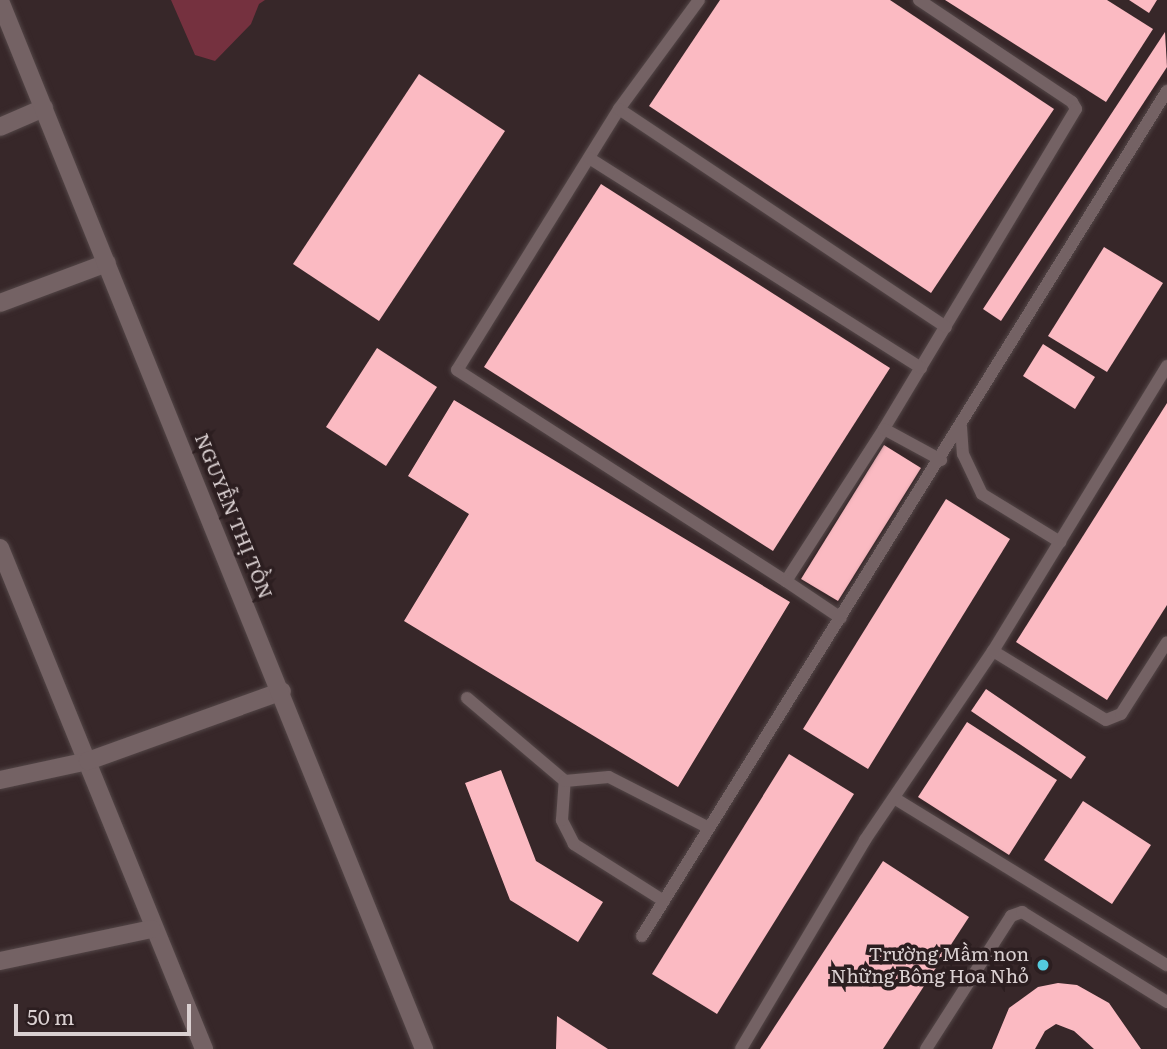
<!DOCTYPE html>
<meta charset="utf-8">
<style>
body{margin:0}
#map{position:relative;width:1167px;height:1049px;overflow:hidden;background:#372729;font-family:Literata,serif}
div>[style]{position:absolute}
.water>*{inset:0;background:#75313f}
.building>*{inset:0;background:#fbbac2}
.roads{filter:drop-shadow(0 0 2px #534647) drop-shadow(0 0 2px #534647)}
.service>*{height:12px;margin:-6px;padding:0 6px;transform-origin:6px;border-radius:6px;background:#746264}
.minor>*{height:18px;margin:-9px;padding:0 9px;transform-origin:9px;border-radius:9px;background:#746264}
.tertiary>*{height:18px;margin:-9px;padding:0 9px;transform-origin:9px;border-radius:9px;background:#746264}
.dots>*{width:19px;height:19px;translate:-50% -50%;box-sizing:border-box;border:4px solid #2c1e20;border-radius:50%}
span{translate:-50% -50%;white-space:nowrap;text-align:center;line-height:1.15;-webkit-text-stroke:7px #2c1e20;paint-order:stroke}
.street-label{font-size:19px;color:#dad0d1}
.poi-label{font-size:19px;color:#dad0d1}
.right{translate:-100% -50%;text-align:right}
.scale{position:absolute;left:14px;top:1004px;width:177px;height:32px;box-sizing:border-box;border:4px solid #dad0d1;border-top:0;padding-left:9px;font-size:21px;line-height:24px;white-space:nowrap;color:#dad0d1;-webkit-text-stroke:5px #2c1e20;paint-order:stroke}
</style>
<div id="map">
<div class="water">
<div style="clip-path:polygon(171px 0,265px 0,259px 4px,251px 24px,215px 61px,195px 55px)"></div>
</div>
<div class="building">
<div style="clip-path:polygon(720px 0,890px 0,1054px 109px,931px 293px,649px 106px)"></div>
<div style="clip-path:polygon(945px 0,1107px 0,1153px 29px,1106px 102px)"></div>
<div style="clip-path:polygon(1129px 0,1157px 0,1149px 13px)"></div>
<div style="clip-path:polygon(1165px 32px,1167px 67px,1001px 321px,983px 309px)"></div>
<div style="clip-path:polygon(419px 74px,505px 131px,379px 321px,293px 264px)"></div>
<div style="clip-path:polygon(601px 184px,890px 368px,773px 551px,484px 367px)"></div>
<div style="clip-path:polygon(1104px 247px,1163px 283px,1107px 372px,1048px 336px)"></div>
<div style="clip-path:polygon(1043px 344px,1095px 377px,1075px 409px,1023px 376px)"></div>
<div style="clip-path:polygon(377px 348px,437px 387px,386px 466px,326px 427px)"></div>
<div style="clip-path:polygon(454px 400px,790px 602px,678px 787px,404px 621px,469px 514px,408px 476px)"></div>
<div style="clip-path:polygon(1167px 403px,1167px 605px,1107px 700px,1016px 642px)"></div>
<div style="clip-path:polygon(884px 445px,921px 468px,838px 601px,801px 579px)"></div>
<div style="clip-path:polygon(946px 499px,1010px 539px,868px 769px,803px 729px)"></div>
<div style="clip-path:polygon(986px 689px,1086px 757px,1071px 779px,971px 711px)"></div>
<div style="clip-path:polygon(967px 722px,1057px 780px,1009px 855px,918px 797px)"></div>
<div style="clip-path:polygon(789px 754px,854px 794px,717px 1014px,652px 974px)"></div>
<div style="clip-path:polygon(501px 770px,536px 861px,603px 902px,578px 942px,510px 900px,465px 783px)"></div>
<div style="clip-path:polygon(1083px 801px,1151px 845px,1112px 904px,1044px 860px)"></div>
<div style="clip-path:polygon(883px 861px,969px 917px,883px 1049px,760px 1049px)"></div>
<div style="clip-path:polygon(1058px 983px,1077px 985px,1109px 1003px,1141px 1049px,1094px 1049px,1074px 1031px,1056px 1024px,1045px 1031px,1035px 1049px,992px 1049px,1009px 1008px,1038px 987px)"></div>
<div style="clip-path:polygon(557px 1016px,608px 1049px,556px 1049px)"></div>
</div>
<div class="roads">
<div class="service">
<div style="left:699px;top:0;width:135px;rotate:126.3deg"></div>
<div style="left:619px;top:109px;width:307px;rotate:121.8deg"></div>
<div style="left:457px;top:370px;width:391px;rotate:32.7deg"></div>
<div style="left:786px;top:581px;width:181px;rotate:-57.2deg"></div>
<div style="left:919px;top:0;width:184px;rotate:33.7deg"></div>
<div style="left:1072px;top:102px;width:8px;rotate:60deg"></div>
<div style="left:1076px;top:109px;width:373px;rotate:121deg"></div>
<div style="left:884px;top:429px;width:65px;rotate:28.5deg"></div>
<div style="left:619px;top:109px;width:393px;rotate:33.7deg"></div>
<div style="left:589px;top:158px;width:393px;rotate:32.3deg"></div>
<div style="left:961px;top:427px;width:27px;rotate:86deg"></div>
<div style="left:963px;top:454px;width:44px;rotate:64.6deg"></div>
<div style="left:982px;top:494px;width:92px;rotate:31.6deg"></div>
<div style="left:786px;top:581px;width:66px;rotate:33.9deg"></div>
<div style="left:993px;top:651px;width:132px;rotate:31.4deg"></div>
<div style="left:1106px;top:720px;width:16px;rotate:-22deg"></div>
<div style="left:1121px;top:714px;width:85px;rotate:-57.4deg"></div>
<div style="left:467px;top:698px;width:128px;rotate:40.3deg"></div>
<div style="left:894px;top:798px;width:320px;rotate:31.5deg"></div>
<div style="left:664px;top:901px;width:107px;rotate:-147.7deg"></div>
<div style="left:574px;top:844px;width:27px;rotate:-117deg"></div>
<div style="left:562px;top:820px;width:39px;rotate:-86deg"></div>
<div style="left:565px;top:781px;width:44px;rotate:-5.2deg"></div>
<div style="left:609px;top:777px;width:112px;rotate:27deg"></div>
<div style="left:642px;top:936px;width:995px;rotate:-58.15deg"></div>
<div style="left:741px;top:1049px;width:243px;rotate:-59.3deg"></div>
<div style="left:865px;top:840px;width:228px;rotate:-55.9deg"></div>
<div style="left:993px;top:651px;width:334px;rotate:-58.6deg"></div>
<div style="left:926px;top:1049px;width:158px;rotate:-57.4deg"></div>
<div style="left:1011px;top:916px;width:12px;rotate:-20deg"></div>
<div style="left:1022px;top:912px;width:171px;rotate:31.8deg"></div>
</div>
<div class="minor">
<div style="left:0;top:127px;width:48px;rotate:-23.4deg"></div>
<div style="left:0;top:303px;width:114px;rotate:-20.5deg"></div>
<div style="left:0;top:548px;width:541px;rotate:67.84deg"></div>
<div style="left:0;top:780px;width:90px;rotate:-12.2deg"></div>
<div style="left:88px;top:761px;width:206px;rotate:-19.8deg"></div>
<div style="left:0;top:961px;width:155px;rotate:-11.9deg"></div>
</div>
<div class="tertiary">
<div style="left:0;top:1px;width:1131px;rotate:67.97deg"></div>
</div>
</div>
<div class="dots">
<div style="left:1043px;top:965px;background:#54cade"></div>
</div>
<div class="street-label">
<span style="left:234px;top:516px;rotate:68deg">NGUYỄN THỊ TỒN</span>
</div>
<div class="poi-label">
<span class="right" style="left:1029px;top:965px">Trường Mầm non<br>Những Bông Hoa Nhỏ</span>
</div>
<div class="scale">50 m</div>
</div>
